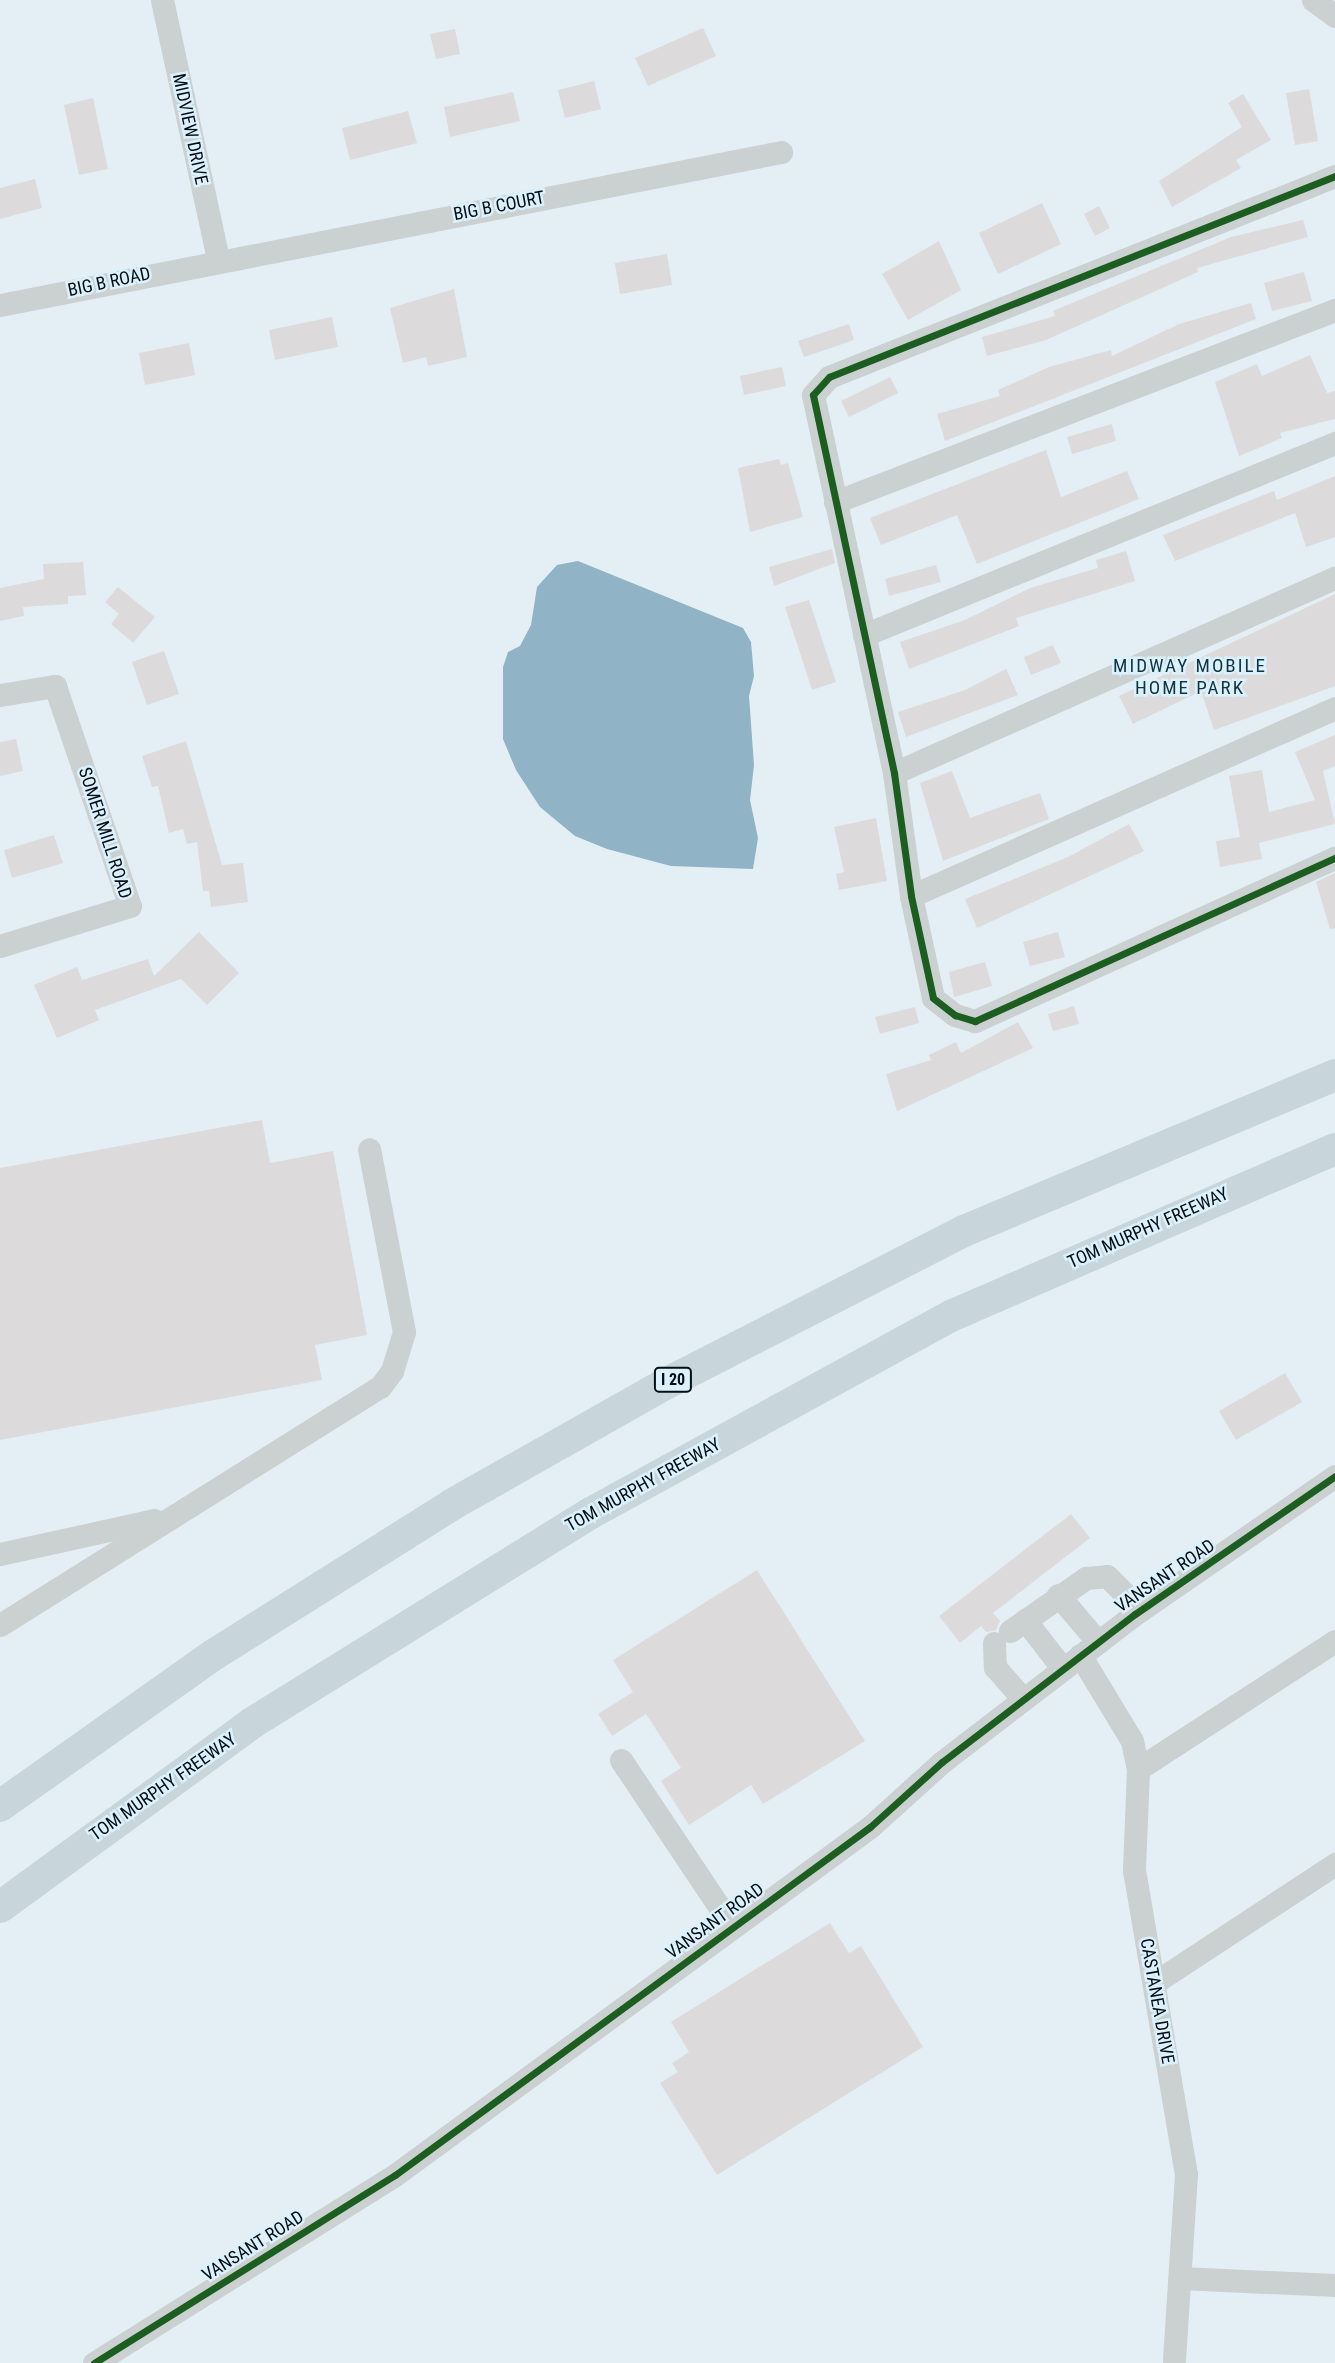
<!DOCTYPE html>
<style>
body{margin:0}
#map{position:relative;width:1335px;height:2363px;overflow:hidden;background:#e3eff5;font-family:"Roboto Condensed",sans-serif}
div>[style]{position:absolute}
.water>*{inset:0;background:#90b3c5}
.building>*{inset:0;background:#dddadc}
.minor>*{height:23px;margin:-11.5px;padding:0 11.5px;transform-origin:11.5px;border-radius:11.5px;background:#cbd0d1}
.highway>*{height:32px;margin:-16px;padding:0 16px;transform-origin:16px;border-radius:16px;background:#c8d6dc}
.cycleway>*{height:7px;margin:-3.5px;padding:0 3.5px;transform-origin:3.5px;border-radius:3.5px;background:#1b5e20}
span{translate:-50% -50%;white-space:nowrap;text-align:center;line-height:1.15;-webkit-text-stroke:5px #dbf1fd;paint-order:stroke}
.shield-label span{padding:2px 5px;background:#dbf1fd;border:2px solid;border-radius:5px;-webkit-text-stroke-width:0}
.shield-label{font-size:16px;color:#030e15;font-weight:700}
.street-label{font-size:18px;color:#030e15}
.neighbourhood-label{font-size:19px;color:#113343;letter-spacing:2px}
</style>
<div id="map">
<div class="water">
<div style="clip-path:polygon(578px 561px,743px 628px,751px 642px,754px 676px,749px 696px,754px 765px,750px 800px,758px 838px,753px 869px,671px 866px,607px 849px,575px 836px,540px 807px,516px 770px,503px 739px,503px 667px,508px 652px,520px 646px,531px 625px,537px 587px,557px 565px)"></div>
</div>
<div class="building">
<div style="clip-path:polygon(703px 28px,716px 56px,648px 86px,635px 58px)"></div>
<div style="clip-path:polygon(455px 29px,460px 54px,436px 59px,430px 34px)"></div>
<div style="clip-path:polygon(594px 81px,601px 109px,565px 118px,558px 90px)"></div>
<div style="clip-path:polygon(1309px 89px,1318px 141px,1295px 145px,1286px 93px)"></div>
<div style="clip-path:polygon(513px 92px,520px 121px,450px 137px,444px 107px)"></div>
<div style="clip-path:polygon(1243px 94px,1271px 140px,1236px 160px,1241px 168px,1172px 207px,1159px 181px,1242px 127px,1228px 103px)"></div>
<div style="clip-path:polygon(93px 98px,108px 169px,79px 175px,64px 105px)"></div>
<div style="clip-path:polygon(408px 111px,417px 143px,350px 160px,342px 128px)"></div>
<div style="clip-path:polygon(35px 179px,42px 208px,0 219px,0 188px)"></div>
<div style="clip-path:polygon(1042px 203px,1061px 244px,998px 274px,979px 233px)"></div>
<div style="clip-path:polygon(1099px 206px,1110px 228px,1095px 236px,1084px 214px)"></div>
<div style="clip-path:polygon(1303px 220px,1308px 237px,1197px 268px,1198px 272px,1046px 340px,987px 356px,982px 337px,1055px 316px,1053px 311px,1231px 237px)"></div>
<div style="clip-path:polygon(939px 241px,961px 290px,908px 320px,882px 274px)"></div>
<div style="clip-path:polygon(667px 254px,672px 285px,620px 294px,615px 263px)"></div>
<div style="clip-path:polygon(1304px 272px,1312px 301px,1272px 311px,1264px 283px)"></div>
<div style="clip-path:polygon(454px 289px,467px 357px,428px 366px,426px 357px,403px 363px,390px 308px)"></div>
<div style="clip-path:polygon(1251px 303px,1256px 319px,945px 441px,937px 414px,1000px 396px,998px 390px,1049px 367px,1111px 350px,1112px 356px,1179px 324px)"></div>
<div style="clip-path:polygon(332px 317px,338px 347px,275px 360px,269px 330px)"></div>
<div style="clip-path:polygon(849px 324px,854px 340px,804px 357px,798px 341px)"></div>
<div style="clip-path:polygon(189px 343px,195px 375px,145px 385px,139px 353px)"></div>
<div style="clip-path:polygon(1310px 355px,1327px 393px,1335px 391px,1335px 419px,1280px 433px,1282px 438px,1239px 456px,1215px 382px,1257px 364px,1262px 376px)"></div>
<div style="clip-path:polygon(782px 367px,786px 386px,744px 395px,740px 376px)"></div>
<div style="clip-path:polygon(890px 377px,898px 393px,849px 417px,841px 401px)"></div>
<div style="clip-path:polygon(1112px 424px,1116px 441px,1072px 454px,1067px 437px)"></div>
<div style="clip-path:polygon(1046px 450px,1061px 497px,1127px 471px,1139px 499px,977px 564px,957px 515px,881px 545px,870px 518px)"></div>
<div style="clip-path:polygon(779px 459px,781px 465px,788px 463px,803px 517px,750px 532px,738px 468px)"></div>
<div style="clip-path:polygon(1335px 476px,1335px 537px,1306px 547px,1295px 513px,1175px 561px,1163px 535px,1274px 491px,1277px 500px)"></div>
<div style="clip-path:polygon(832px 549px,835px 563px,774px 586px,769px 567px)"></div>
<div style="clip-path:polygon(1126px 551px,1135px 581px,1016px 618px,1019px 626px,909px 669px,900px 642px,965px 620px,1030px 588px,1098px 568px,1096px 560px)"></div>
<div style="clip-path:polygon(83px 562px,86px 595px,68px 596px,68px 604px,23px 607px,24px 616px,0 621px,0 588px,44px 579px,43px 564px)"></div>
<div style="clip-path:polygon(936px 565px,941px 582px,889px 596px,885px 579px)"></div>
<div style="clip-path:polygon(118px 587px,155px 617px,133px 643px,111px 624px,119px 614px,105px 602px)"></div>
<div style="clip-path:polygon(1335px 594px,1335px 686px,1214px 730px,1201px 691px,1133px 724px,1119px 696px)"></div>
<div style="clip-path:polygon(809px 600px,836px 682px,812px 690px,785px 607px)"></div>
<div style="clip-path:polygon(1053px 645px,1061px 663px,1031px 675px,1024px 657px)"></div>
<div style="clip-path:polygon(164px 651px,179px 694px,147px 705px,132px 662px)"></div>
<div style="clip-path:polygon(1006px 669px,1018px 695px,906px 737px,898px 712px,965px 690px)"></div>
<div style="clip-path:polygon(1335px 735px,1335px 766px,1323px 771px,1335px 824px,1259px 843px,1262px 859px,1220px 867px,1216px 841px,1240px 837px,1229px 776px,1262px 770px,1269px 812px,1315px 800px,1295px 752px)"></div>
<div style="clip-path:polygon(16px 739px,23px 771px,0 776px,0 742px)"></div>
<div style="clip-path:polygon(186px 741px,222px 865px,243px 863px,248px 902px,211px 907px,209px 891px,203px 891px,197px 842px,187px 844px,183px 829px,169px 833px,158px 786px,152px 787px,142px 756px)"></div>
<div style="clip-path:polygon(952px 771px,970px 818px,1040px 793px,1049px 819px,943px 861px,920px 783px)"></div>
<div style="clip-path:polygon(876px 818px,887px 881px,839px 890px,836px 874px,844px 872px,834px 827px)"></div>
<div style="clip-path:polygon(1129px 824px,1144px 851px,977px 928px,965px 899px,1068px 857px)"></div>
<div style="clip-path:polygon(54px 835px,63px 863px,12px 878px,4px 850px)"></div>
<div style="clip-path:polygon(1335px 873px,1335px 928px,1330px 929px,1316px 882px)"></div>
<div style="clip-path:polygon(199px 932px,239px 973px,207px 1005px,181px 979px,95px 1010px,99px 1020px,57px 1038px,34px 985px,77px 967px,82px 980px,148px 959px,154px 976px)"></div>
<div style="clip-path:polygon(1058px 932px,1065px 957px,1030px 966px,1023px 942px)"></div>
<div style="clip-path:polygon(985px 962px,992px 986px,954px 997px,949px 972px)"></div>
<div style="clip-path:polygon(1074px 1006px,1079px 1024px,1053px 1031px,1048px 1014px)"></div>
<div style="clip-path:polygon(915px 1007px,919px 1023px,880px 1034px,875px 1017px)"></div>
<div style="clip-path:polygon(1018px 1022px,1033px 1048px,897px 1111px,886px 1074px,931px 1060px,929px 1055px,956px 1042px,961px 1053px)"></div>
<div style="clip-path:polygon(262px 1120px,270px 1163px,333px 1151px,367px 1335px,315px 1345px,322px 1380px,0 1440px,0 1168px)"></div>
<div style="clip-path:polygon(1285px 1373px,1302px 1402px,1236px 1440px,1219px 1411px)"></div>
<div style="clip-path:polygon(1071px 1514px,1090px 1538px,993px 1613px,1000px 1621px,996px 1630px,986px 1632px,981px 1626px,960px 1643px,939px 1616px)"></div>
<div style="clip-path:polygon(757px 1570px,865px 1741px,763px 1804px,751px 1785px,689px 1825px,661px 1781px,681px 1768px,646px 1714px,612px 1736px,598px 1714px,633px 1692px,613px 1660px)"></div>
<div style="clip-path:polygon(830px 1923px,849px 1953px,861px 1946px,923px 2047px,717px 2175px,660px 2083px,678px 2072px,672px 2063px,689px 2052px,671px 2022px)"></div>
</div>
<div class="minor">
<div style="left:162px;top:0;width:265px;rotate:77.8deg"></div>
<div style="left:1313px;top:0;width:27px;rotate:36deg"></div>
<div style="left:1335px;top:176px;width:544px;rotate:158.34deg"></div>
<div style="left:829px;top:377px;width:24px;rotate:132deg"></div>
<div style="left:813px;top:395px;width:387px;rotate:77.9deg"></div>
<div style="left:894px;top:773px;width:124px;rotate:82.1deg"></div>
<div style="left:911px;top:896px;width:104px;rotate:77.8deg"></div>
<div style="left:933px;top:998px;width:28px;rotate:38deg"></div>
<div style="left:955px;top:1015px;width:21px;rotate:17deg"></div>
<div style="left:975px;top:1021px;width:395px;rotate:-24.4deg"></div>
<div style="left:0;top:305px;width:796px;rotate:-11.08deg"></div>
<div style="left:835px;top:502px;width:536px;rotate:-21.01deg"></div>
<div style="left:864px;top:635px;width:509px;rotate:-22.18deg"></div>
<div style="left:0;top:695px;width:56px;rotate:-9.3deg"></div>
<div style="left:55px;top:686px;width:232px;rotate:71.2deg"></div>
<div style="left:130px;top:906px;width:136px;rotate:162.9deg"></div>
<div style="left:894px;top:773px;width:482px;rotate:-23.9deg"></div>
<div style="left:911px;top:896px;width:464px;rotate:-23.9deg"></div>
<div style="left:0;top:1554px;width:158px;rotate:-12.4deg"></div>
<div style="left:1058px;top:1595px;width:62px;rotate:49.6deg"></div>
<div style="left:1025px;top:1620px;width:62px;rotate:52.2deg"></div>
<div style="left:0;top:1625px;width:448px;rotate:-32.1deg"></div>
<div style="left:380px;top:1387px;width:20px;rotate:-53deg"></div>
<div style="left:392px;top:1371px;width:41px;rotate:-72.9deg"></div>
<div style="left:404px;top:1332px;width:186px;rotate:-100.8deg"></div>
<div style="left:1010px;top:1631px;width:93px;rotate:-34.9deg"></div>
<div style="left:1086px;top:1578px;width:21px;rotate:-5deg"></div>
<div style="left:1107px;top:1576px;width:48px;rotate:45deg"></div>
<div style="left:994px;top:1643px;width:24px;rotate:88deg"></div>
<div style="left:995px;top:1667px;width:43px;rotate:48.8deg"></div>
<div style="left:1080px;top:1655px;width:100px;rotate:58.8deg"></div>
<div style="left:1132px;top:1741px;width:29px;rotate:78deg"></div>
<div style="left:1138px;top:1769px;width:101px;rotate:92.3deg"></div>
<div style="left:1134px;top:1870px;width:308px;rotate:80.3deg"></div>
<div style="left:1186px;top:2174px;width:186px;rotate:93.7deg"></div>
<div style="left:621px;top:1760px;width:201px;rotate:56.2deg"></div>
<div style="left:1138px;top:1769px;width:235px;rotate:-33deg"></div>
<div style="left:1154px;top:1983px;width:217px;rotate:-33.3deg"></div>
<div style="left:1180px;top:2278px;width:155px;rotate:2.6deg"></div>
<div style="left:94px;top:2363px;width:355px;rotate:-32deg"></div>
<div style="left:395px;top:2175px;width:589px;rotate:-36.23deg"></div>
<div style="left:870px;top:1827px;width:97px;rotate:-42.1deg"></div>
<div style="left:942px;top:1762px;width:243px;rotate:-37.5deg"></div>
<div style="left:1135px;top:1614px;width:243px;rotate:-34.6deg"></div>
</div>
<div class="highway">
<div style="left:0;top:1806px;width:263px;rotate:-35.3deg"></div>
<div style="left:215px;top:1654px;width:281px;rotate:-32.2deg"></div>
<div style="left:453px;top:1504px;width:246px;rotate:-29.5deg"></div>
<div style="left:667px;top:1383px;width:334px;rotate:-27.1deg"></div>
<div style="left:964px;top:1231px;width:402px;rotate:-22.8deg"></div>
<div style="left:0;top:1907px;width:312px;rotate:-36.1deg"></div>
<div style="left:252px;top:1723px;width:397px;rotate:-31.8deg"></div>
<div style="left:589px;top:1514px;width:413px;rotate:-28.7deg"></div>
<div style="left:951px;top:1316px;width:419px;rotate:-23.5deg"></div>
</div>
<div class="cycleway">
<div style="left:1335px;top:176px;width:544px;rotate:158.34deg"></div>
<div style="left:829px;top:377px;width:24px;rotate:132deg"></div>
<div style="left:813px;top:395px;width:387px;rotate:77.9deg"></div>
<div style="left:894px;top:773px;width:124px;rotate:82.1deg"></div>
<div style="left:911px;top:896px;width:104px;rotate:77.8deg"></div>
<div style="left:933px;top:998px;width:28px;rotate:38deg"></div>
<div style="left:955px;top:1015px;width:21px;rotate:17deg"></div>
<div style="left:975px;top:1021px;width:395px;rotate:-24.4deg"></div>
<div style="left:94px;top:2363px;width:355px;rotate:-32deg"></div>
<div style="left:395px;top:2175px;width:589px;rotate:-36.23deg"></div>
<div style="left:870px;top:1827px;width:97px;rotate:-42.1deg"></div>
<div style="left:942px;top:1762px;width:243px;rotate:-37.5deg"></div>
<div style="left:1135px;top:1614px;width:243px;rotate:-34.6deg"></div>
</div>
<div class="shield-label">
<span style="left:673px;top:1380px">I 20</span>
</div>
<div class="street-label">
<span style="left:190px;top:129px;rotate:78deg">MIDVIEW DRIVE</span>
<span style="left:499px;top:206px;rotate:-11deg">BIG B COURT</span>
<span style="left:109px;top:282px;rotate:-12deg">BIG B ROAD</span>
<span style="left:105px;top:833px;rotate:72deg">SOMER MILL ROAD</span>
<span style="left:1148px;top:1228px;rotate:-24deg">TOM MURPHY FREEWAY</span>
<span style="left:643px;top:1485px;rotate:-29deg">TOM MURPHY FREEWAY</span>
<span style="left:1165px;top:1576px;rotate:-34deg">VANSANT ROAD</span>
<span style="left:163px;top:1787px;rotate:-35deg">TOM MURPHY FREEWAY</span>
<span style="left:715px;top:1921px;rotate:-36deg">VANSANT ROAD</span>
<span style="left:1157px;top:2001px;rotate:80deg">CASTANEA DRIVE</span>
<span style="left:253px;top:2246px;rotate:-32deg">VANSANT ROAD</span>
</div>
<div class="neighbourhood-label">
<span style="left:1190px;top:677px">MIDWAY MOBILE<br>HOME PARK</span>
</div>
</div>
